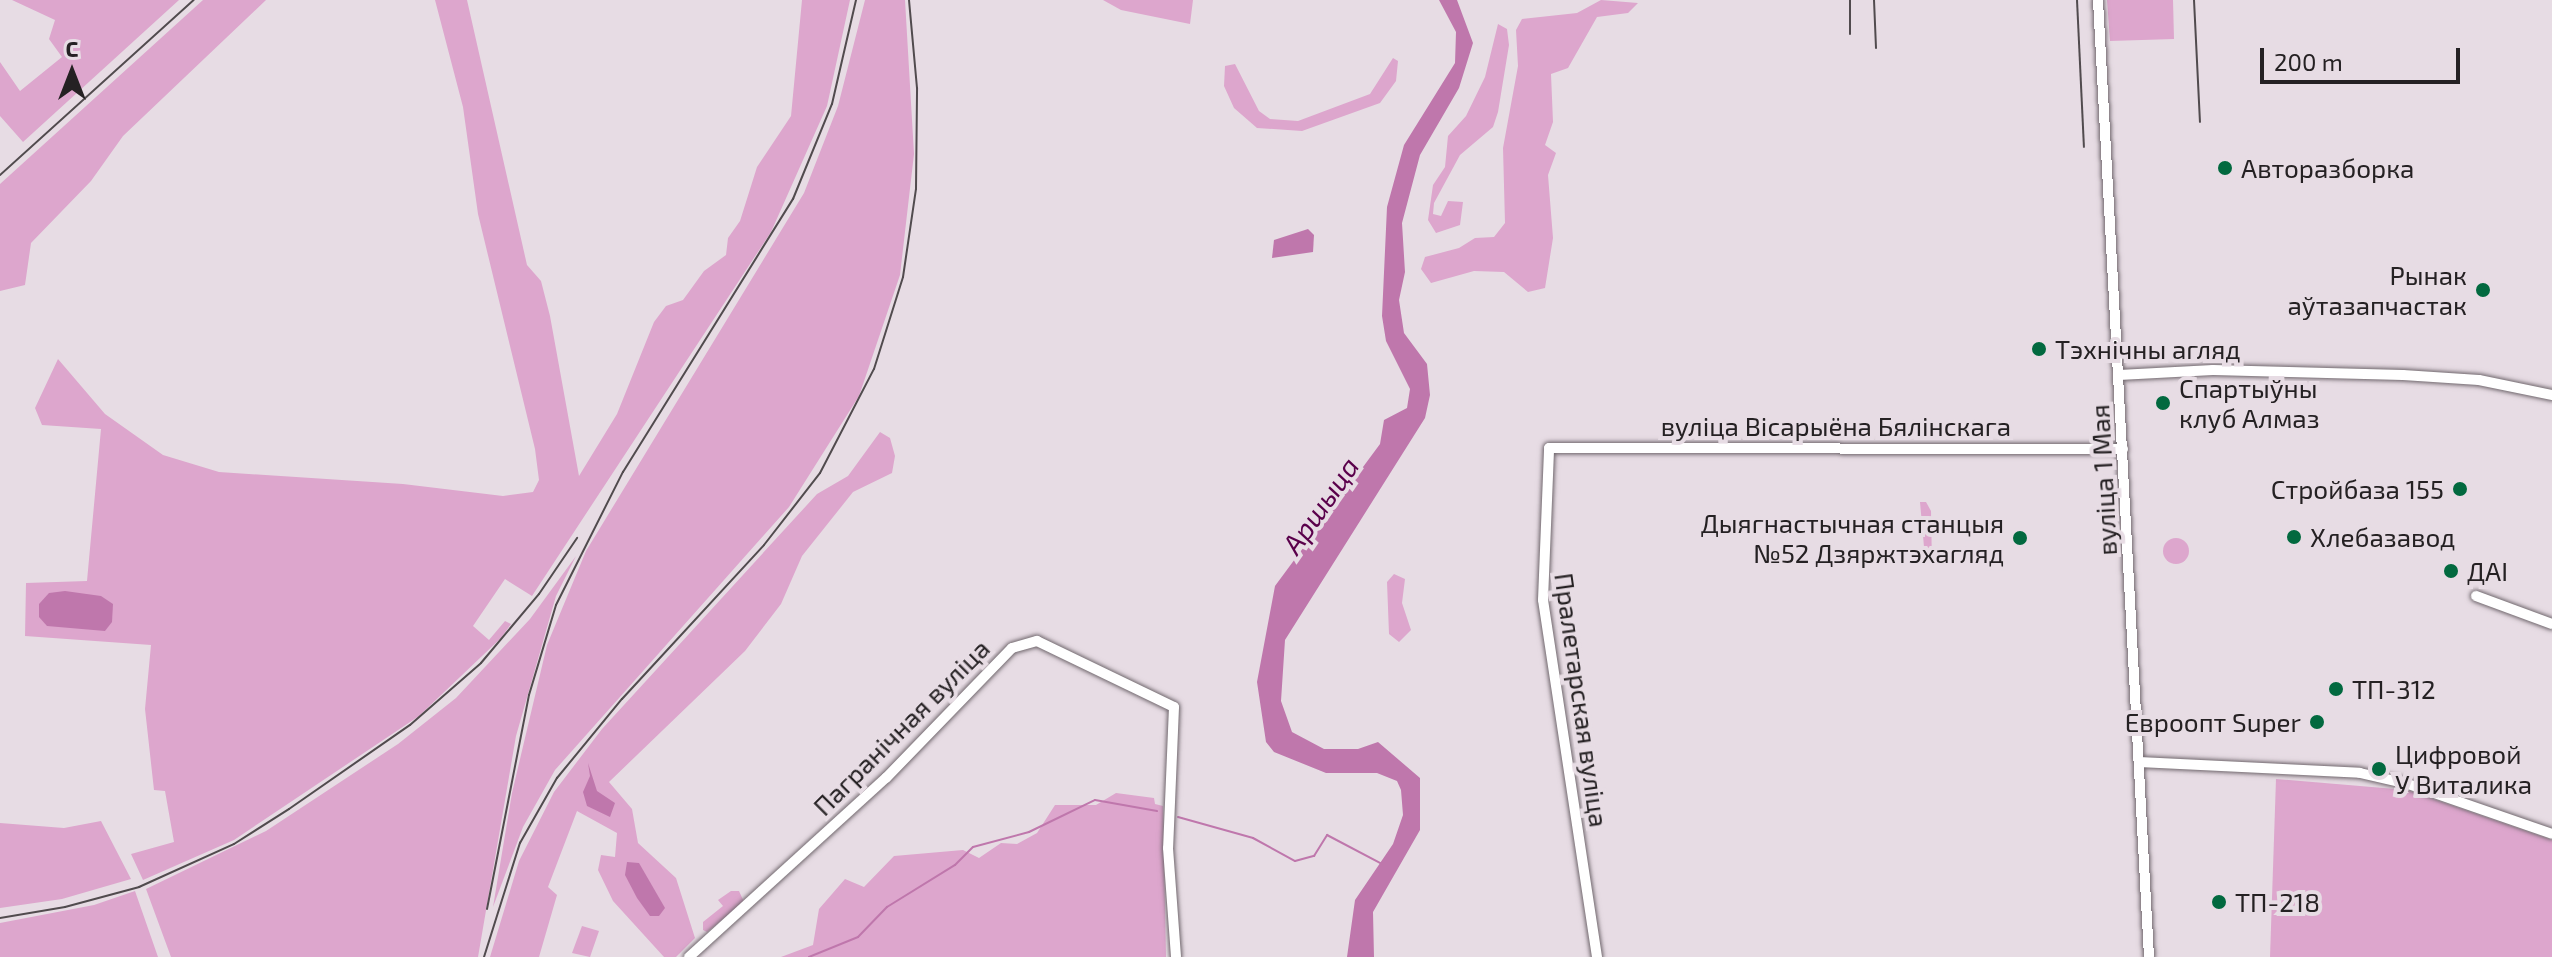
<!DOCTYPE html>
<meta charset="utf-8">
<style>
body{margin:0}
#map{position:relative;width:2552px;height:957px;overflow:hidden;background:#e7dce4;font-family:"Exo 2",sans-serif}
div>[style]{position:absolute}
.green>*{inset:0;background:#dda6cd}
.round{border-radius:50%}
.water>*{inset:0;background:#bf77ac}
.stream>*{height:2px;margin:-1px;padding:0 1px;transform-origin:1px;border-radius:1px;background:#bf77ac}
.roads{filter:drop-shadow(0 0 2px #71686e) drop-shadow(0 0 2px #71686e)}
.tertiary>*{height:10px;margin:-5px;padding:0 5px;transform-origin:5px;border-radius:5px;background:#fff}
.rail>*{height:2px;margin:-1px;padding:0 1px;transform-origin:1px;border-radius:1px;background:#514b4e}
.dots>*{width:22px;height:22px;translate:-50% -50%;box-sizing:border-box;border:4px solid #e7dce4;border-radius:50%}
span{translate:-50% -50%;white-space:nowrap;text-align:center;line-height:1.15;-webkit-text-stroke:8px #e7dce4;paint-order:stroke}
.poi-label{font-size:26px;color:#252123}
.left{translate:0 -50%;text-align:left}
.right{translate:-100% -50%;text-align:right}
.street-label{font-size:26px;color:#252123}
.water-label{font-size:28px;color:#5a004b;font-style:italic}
.north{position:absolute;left:32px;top:32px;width:80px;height:80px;-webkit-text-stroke:6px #e7dce4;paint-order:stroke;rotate:0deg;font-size:22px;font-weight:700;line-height:32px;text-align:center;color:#252123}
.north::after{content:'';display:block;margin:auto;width:28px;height:36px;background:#252123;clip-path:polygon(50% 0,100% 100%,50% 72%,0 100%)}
.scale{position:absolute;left:2260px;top:48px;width:200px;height:36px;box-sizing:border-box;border:4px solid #252123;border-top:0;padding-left:10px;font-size:24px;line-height:28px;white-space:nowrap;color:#252123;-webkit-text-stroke:6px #e7dce4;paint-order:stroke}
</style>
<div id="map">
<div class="green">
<div style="clip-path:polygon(12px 0,179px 0,23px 142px,0 116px,0 62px,20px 91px,62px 57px,49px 39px,55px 20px)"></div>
<div style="clip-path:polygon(203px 0,266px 0,123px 136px,91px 181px,31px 243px,25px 285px,0 291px,0 184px)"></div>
<div style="clip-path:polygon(435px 0,467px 0,527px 265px,541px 281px,550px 316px,579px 476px,617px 414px,654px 322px,666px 306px,683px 300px,704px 271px,726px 255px,728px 238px,740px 221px,757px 167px,791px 116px,802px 0,850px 0,827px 106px,771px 232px,532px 596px,505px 579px,473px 626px,489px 640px,505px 621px,511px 624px,501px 638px,419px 716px,234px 840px,143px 880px,131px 854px,174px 842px,165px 791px,154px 790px,145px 709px,151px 645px,25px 636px,26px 583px,87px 581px,101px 429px,42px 425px,35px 408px,58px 359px,105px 414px,163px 455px,219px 472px,403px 484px,503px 496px,533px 492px,539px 480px,535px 449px,478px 214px,463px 107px)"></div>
<div style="clip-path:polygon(865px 0,905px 0,914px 154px,900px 275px,859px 396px,789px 507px,555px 770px,523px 827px,493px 907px,512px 793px,547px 645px,586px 551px,804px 193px,838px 106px)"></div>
<div style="clip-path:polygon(1103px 0,1193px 0,1190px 24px,1121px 10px)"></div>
<div style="clip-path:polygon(1601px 0,1638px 3px,1628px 13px,1597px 17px,1568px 68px,1551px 74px,1553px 122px,1545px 145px,1556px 153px,1548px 175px,1553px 238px,1545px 288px,1528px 292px,1504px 272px,1474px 271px,1431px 283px,1421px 269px,1425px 257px,1459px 248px,1475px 238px,1494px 237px,1505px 223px,1503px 148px,1518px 66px,1516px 30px,1522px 19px,1577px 13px)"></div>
<div style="clip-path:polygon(2107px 0,2173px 0,2174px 39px,2110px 41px)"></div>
<div style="clip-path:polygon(1498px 24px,1507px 29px,1509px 45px,1498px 112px,1493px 127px,1460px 155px,1434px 203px,1433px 214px,1441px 216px,1448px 201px,1463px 202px,1460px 225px,1436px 233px,1428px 220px,1433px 185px,1445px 167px,1448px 136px,1466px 116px,1485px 77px)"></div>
<div style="clip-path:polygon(1393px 58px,1398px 61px,1396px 81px,1380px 103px,1302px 131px,1257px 128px,1234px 108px,1224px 86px,1225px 66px,1235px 64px,1259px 111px,1270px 119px,1298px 121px,1370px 94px)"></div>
<div style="clip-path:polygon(880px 432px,890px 438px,895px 456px,892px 473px,853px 492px,802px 556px,781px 604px,745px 651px,609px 782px,632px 809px,638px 843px,676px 878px,695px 938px,676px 957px,664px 957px,613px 901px,598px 870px,601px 855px,615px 857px,617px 833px,577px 811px,548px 887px,557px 895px,539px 957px,490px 957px,519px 861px,554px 792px,602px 729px,817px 494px,848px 476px)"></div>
<div style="clip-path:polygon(1920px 502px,1926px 502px,1931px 511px,1932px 565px,1925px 558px)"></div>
<div class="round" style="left:2163px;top:538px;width:26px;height:26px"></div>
<div style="clip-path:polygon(576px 556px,556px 596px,516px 736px,478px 957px,171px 957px,146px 889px,266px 831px,398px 744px,456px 698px,530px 619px)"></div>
<div style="clip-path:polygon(1394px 574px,1405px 579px,1402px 603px,1411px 630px,1399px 642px,1389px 634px,1387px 582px)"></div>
<div style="clip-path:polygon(2276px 779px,2407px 790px,2552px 840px,2552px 957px,2270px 957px)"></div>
<div style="clip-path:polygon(1116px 793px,1154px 798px,1155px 804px,1163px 806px,1166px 957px,781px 957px,813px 945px,819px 909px,845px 879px,864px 887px,894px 856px,963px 850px,979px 858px,1001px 843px,1017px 844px,1037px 833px,1055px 805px,1096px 805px)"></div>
<div style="clip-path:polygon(101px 821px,131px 879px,62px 899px,0 908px,0 823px,64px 828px)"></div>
<div style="clip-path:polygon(135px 891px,158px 957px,0 957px,0 923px,94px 905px)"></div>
<div style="clip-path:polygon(731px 891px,739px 891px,744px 902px,707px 932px,703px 930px,703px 922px,723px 906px,718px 900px)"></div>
<div style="clip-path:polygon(582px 926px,599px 931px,590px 957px,572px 953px)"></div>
</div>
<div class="water">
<div style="clip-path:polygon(1439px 0,1457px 0,1473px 43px,1459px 88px,1420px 155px,1402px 223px,1405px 272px,1399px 300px,1404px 333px,1427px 364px,1430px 395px,1425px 418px,1285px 640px,1281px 701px,1292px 732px,1324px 749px,1358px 749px,1378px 742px,1420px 778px,1420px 830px,1373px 912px,1374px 957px,1347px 957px,1355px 900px,1393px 844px,1403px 815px,1401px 790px,1397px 781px,1377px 773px,1326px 773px,1274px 752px,1266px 742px,1257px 682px,1275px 586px,1380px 444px,1384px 420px,1407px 408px,1410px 389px,1386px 341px,1382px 316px,1387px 207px,1404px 145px,1455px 63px,1456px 32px)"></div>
<div style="clip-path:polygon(1308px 229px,1314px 235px,1313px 252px,1272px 258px,1274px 240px)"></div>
<div style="clip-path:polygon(65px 591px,101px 596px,113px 604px,112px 622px,105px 631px,47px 626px,39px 617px,39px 604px,49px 593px)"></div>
<div style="clip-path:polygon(588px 763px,597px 791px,615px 803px,610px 817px,587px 806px,583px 792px,590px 776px)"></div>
<div style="clip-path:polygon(627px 862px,639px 863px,665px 908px,659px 916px,650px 916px,637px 898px,625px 875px)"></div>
</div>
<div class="stream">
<div style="left:1178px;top:817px;width:78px;rotate:15.6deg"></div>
<div style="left:1253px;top:838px;width:48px;rotate:28.7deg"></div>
<div style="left:1295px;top:861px;width:20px;rotate:-15deg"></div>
<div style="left:1314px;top:856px;width:25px;rotate:-58deg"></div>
<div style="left:1327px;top:835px;width:62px;rotate:27.8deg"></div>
<div style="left:809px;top:957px;width:53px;rotate:-22.2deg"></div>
<div style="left:858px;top:937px;width:42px;rotate:-46deg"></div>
<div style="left:887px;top:907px;width:80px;rotate:-31.7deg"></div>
<div style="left:955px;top:865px;width:25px;rotate:-45deg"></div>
<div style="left:973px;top:847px;width:58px;rotate:-15deg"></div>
<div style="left:1029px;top:832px;width:73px;rotate:-25.9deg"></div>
<div style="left:1095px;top:800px;width:63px;rotate:10.1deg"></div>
</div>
<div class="roads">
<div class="tertiary">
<div style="left:2098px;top:0;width:958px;rotate:86.95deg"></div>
<div style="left:2119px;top:375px;width:94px;rotate:-3deg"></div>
<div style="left:2213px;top:370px;width:190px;rotate:1.5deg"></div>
<div style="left:2403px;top:375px;width:76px;rotate:3.8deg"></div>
<div style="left:2479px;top:380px;width:75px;rotate:11.6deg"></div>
<div style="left:2476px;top:596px;width:81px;rotate:20.2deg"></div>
<div style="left:2139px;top:762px;width:221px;rotate:2.8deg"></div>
<div style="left:2360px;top:773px;width:49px;rotate:12.9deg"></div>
<div style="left:2408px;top:784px;width:152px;rotate:19.1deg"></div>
<div style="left:689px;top:957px;width:266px;rotate:-42.3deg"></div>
<div style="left:886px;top:778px;width:181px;rotate:-45.9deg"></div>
<div style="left:1012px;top:648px;width:26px;rotate:-16deg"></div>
<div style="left:1037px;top:641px;width:152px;rotate:25.7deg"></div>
<div style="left:1174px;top:707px;width:141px;rotate:92.4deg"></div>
<div style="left:1168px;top:848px;width:109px;rotate:85.8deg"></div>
<div style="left:1597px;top:957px;width:361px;rotate:-98.6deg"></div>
<div style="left:1543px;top:600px;width:152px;rotate:-87.7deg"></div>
<div style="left:1549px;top:448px;width:574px;rotate:0.1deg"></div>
</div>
</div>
<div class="rail">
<div style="left:1850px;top:0;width:34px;rotate:90deg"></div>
<div style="left:1874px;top:0;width:48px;rotate:87.6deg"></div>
<div style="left:2077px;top:0;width:147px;rotate:87.3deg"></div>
<div style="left:2194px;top:0;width:122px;rotate:87.2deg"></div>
<div style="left:0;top:175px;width:261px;rotate:-42.1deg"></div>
<div style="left:487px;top:909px;width:218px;rotate:-78.9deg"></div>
<div style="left:529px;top:695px;width:94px;rotate:-73.3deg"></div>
<div style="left:556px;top:605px;width:149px;rotate:-63.3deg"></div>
<div style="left:623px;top:472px;width:322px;rotate:-58.1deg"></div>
<div style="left:793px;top:199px;width:103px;rotate:-67.7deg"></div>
<div style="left:832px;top:104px;width:107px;rotate:-77deg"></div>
<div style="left:0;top:918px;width:66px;rotate:-9.6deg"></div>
<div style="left:65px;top:907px;width:77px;rotate:-15.1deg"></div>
<div style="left:139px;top:887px;width:104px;rotate:-24.4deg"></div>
<div style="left:234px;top:844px;width:65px;rotate:-32.5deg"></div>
<div style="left:289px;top:809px;width:147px;rotate:-34.8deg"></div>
<div style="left:410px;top:725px;width:94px;rotate:-41.1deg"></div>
<div style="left:481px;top:663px;width:90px;rotate:-50deg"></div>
<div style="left:539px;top:594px;width:68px;rotate:-55.8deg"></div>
<div style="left:484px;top:957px;width:120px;rotate:-72.5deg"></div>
<div style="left:520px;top:843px;width:75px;rotate:-60.4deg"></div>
<div style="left:557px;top:778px;width:102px;rotate:-50.6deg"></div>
<div style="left:622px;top:699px;width:209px;rotate:-47.3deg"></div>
<div style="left:764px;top:545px;width:91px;rotate:-52.1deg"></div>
<div style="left:820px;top:473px;width:117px;rotate:-62.6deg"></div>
<div style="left:874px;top:369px;width:96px;rotate:-72.5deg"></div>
<div style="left:903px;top:277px;width:89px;rotate:-81.6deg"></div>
<div style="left:916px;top:189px;width:101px;rotate:-89.4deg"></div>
<div style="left:917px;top:88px;width:88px;rotate:-95.2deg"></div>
</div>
<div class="dots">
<div style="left:2225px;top:168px;background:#02693f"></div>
<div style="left:2483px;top:290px;background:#02693f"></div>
<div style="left:2039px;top:349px;background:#02693f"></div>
<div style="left:2163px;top:403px;background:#02693f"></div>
<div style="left:2460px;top:489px;background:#02693f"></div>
<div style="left:2294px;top:537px;background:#02693f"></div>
<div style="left:2020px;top:538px;background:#02693f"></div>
<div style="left:2451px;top:571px;background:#02693f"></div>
<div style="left:2336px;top:689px;background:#02693f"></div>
<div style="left:2317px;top:722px;background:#02693f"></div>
<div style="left:2379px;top:769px;background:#02693f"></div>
<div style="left:2219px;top:902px;background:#02693f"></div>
</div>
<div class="poi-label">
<span class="left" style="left:2241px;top:168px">Авторазборка</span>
<span class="right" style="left:2467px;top:290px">Рынак<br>аўтазапчастак</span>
<span class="left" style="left:2055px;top:349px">Тэхнічны агляд</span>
<span class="left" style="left:2179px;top:403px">Спартыўны<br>клуб Алмаз</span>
<span class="right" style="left:2444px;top:489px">Стройбаза 155</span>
<span class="right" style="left:2004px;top:538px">Дыягнастычная станцыя<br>№52 Дзяржтэхагляд</span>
<span class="left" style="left:2310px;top:537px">Хлебазавод</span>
<span class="left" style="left:2467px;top:571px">ДАІ</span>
<span class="left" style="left:2352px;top:689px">ТП-312</span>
<span class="right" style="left:2301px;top:722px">Евроопт Super</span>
<span class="left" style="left:2395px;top:769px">Цифровой<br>У Виталика</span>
<span class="left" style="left:2235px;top:902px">ТП-218</span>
</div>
<div class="street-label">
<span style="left:1836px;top:426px">вуліца Вісарыёна Бялінскага</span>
<span style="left:2103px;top:480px;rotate:-93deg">вуліца 1 Мая</span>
<span style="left:1582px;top:700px;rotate:82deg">Пралетарская вуліца</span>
<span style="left:901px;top:727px;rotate:-45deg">Пагранічная вуліца</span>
</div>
<div class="water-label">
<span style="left:1320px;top:505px;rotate:-55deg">Аршыца</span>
</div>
<div class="north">С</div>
<div class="scale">200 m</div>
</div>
